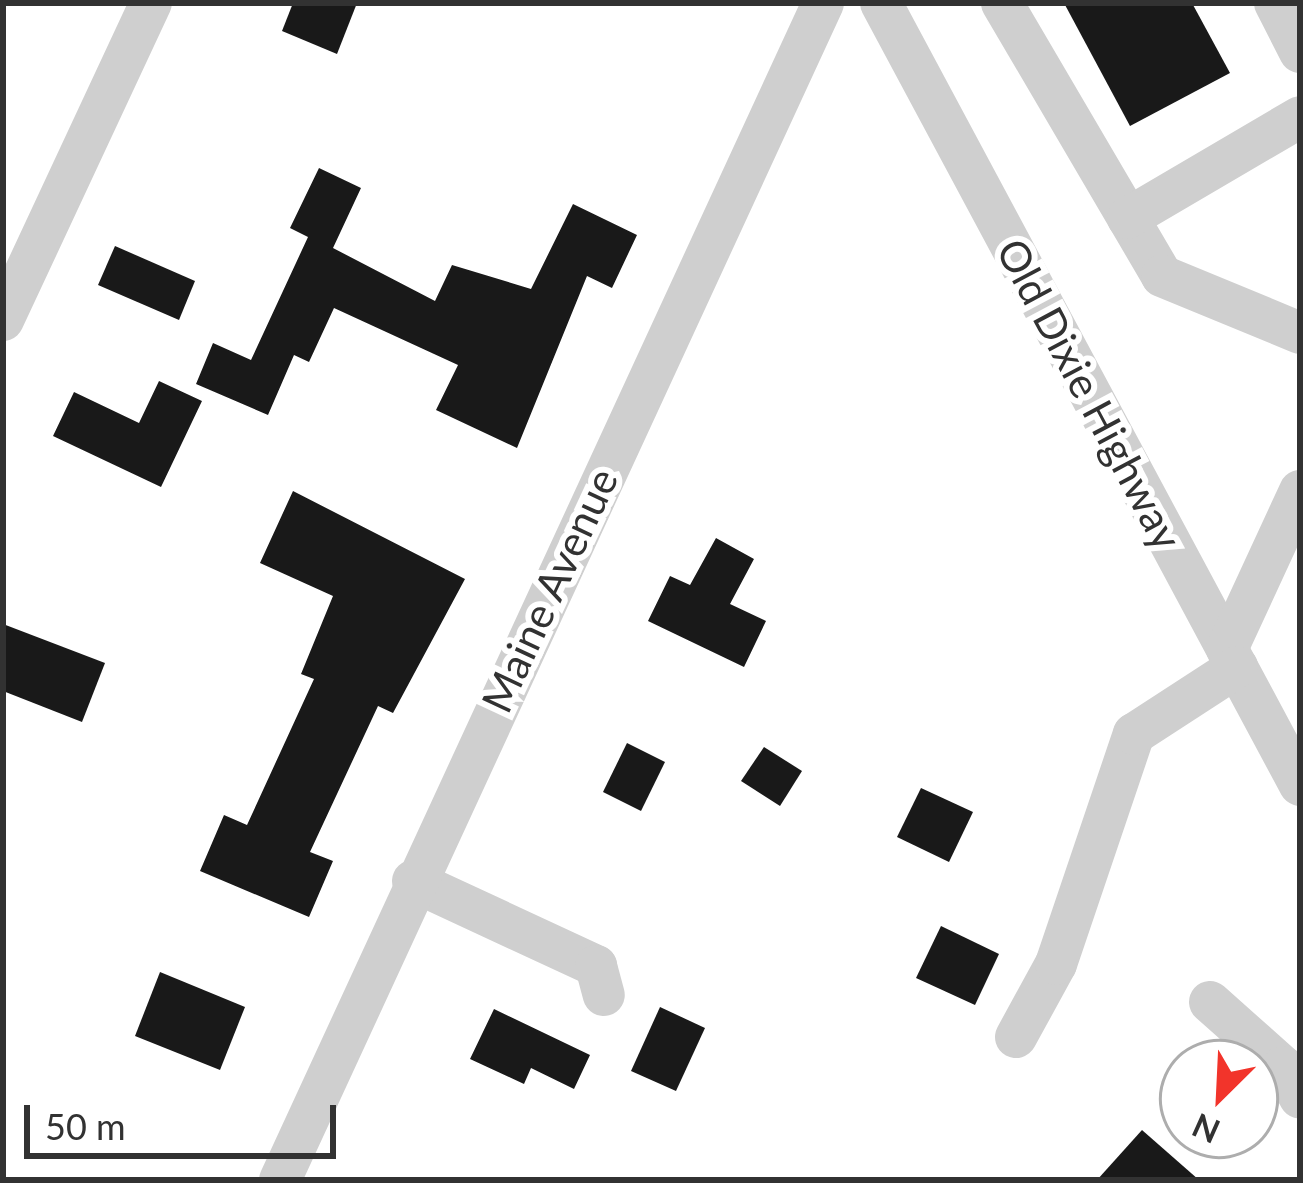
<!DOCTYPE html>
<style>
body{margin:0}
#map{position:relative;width:1303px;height:1183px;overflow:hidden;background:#fff;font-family:Lato,sans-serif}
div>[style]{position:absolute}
.building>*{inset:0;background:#191919}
.minor>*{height:42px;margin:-21px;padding:0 21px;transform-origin:21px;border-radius:21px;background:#cfcfcf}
span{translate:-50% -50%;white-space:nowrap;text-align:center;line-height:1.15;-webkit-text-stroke:12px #fff;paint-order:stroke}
.street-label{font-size:42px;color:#323232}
.frame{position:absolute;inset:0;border:6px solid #323232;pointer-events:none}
.north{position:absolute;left:1159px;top:1039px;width:120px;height:120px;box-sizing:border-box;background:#fff;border:3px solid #adadad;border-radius:50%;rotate:204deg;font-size:33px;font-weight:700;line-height:48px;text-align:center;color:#323232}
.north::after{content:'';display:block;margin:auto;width:42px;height:54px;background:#f2342b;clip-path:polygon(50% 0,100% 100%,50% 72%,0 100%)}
.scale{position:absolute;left:24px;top:1105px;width:312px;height:54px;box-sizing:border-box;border:6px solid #323232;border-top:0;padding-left:15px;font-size:36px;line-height:42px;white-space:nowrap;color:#323232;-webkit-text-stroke:9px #fff;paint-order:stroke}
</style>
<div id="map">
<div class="building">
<div style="clip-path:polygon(293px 3px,357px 3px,337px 54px,282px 31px)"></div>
<div style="clip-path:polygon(1064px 3px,1192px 3px,1230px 73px,1130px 126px)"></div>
<div style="clip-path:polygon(319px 168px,361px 188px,333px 248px,435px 301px,452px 265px,531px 289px,573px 204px,637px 235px,612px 288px,587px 276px,517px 448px,436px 410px,458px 365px,334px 308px,309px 362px,294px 355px,268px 415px,196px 384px,213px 343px,251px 360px,308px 237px,290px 228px)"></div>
<div style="clip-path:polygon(115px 246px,195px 281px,179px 320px,98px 285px)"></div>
<div style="clip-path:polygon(159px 381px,202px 401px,161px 487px,53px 436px,74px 392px,139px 423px)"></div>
<div style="clip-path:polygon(293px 491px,465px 579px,393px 713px,378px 706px,310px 852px,333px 861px,309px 917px,200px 871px,224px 815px,247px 825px,314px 679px,301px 674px,333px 596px,260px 563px)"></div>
<div style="clip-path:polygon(716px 538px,754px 559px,730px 604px,766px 621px,744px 667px,648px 621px,670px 576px,690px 585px)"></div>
<div style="clip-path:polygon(3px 624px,105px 663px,82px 722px,3px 691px)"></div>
<div style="clip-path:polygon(627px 743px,665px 762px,641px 811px,603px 792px)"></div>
<div style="clip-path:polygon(764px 747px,802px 771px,780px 806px,741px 781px)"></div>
<div style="clip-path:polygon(921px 788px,973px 812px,949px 862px,897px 837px)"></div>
<div style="clip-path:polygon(941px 926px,999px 954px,975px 1005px,916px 978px)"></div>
<div style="clip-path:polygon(160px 972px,245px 1007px,220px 1070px,135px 1036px)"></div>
<div style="clip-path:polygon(660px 1007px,705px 1028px,676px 1091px,631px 1071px)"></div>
<div style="clip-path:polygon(494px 1009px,590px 1055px,574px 1089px,531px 1068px,524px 1084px,470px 1059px)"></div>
<div style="clip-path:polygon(1142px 1130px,1199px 1180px,1097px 1180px)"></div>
</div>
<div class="minor">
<div style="left:881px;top:3px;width:887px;rotate:61.82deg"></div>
<div style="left:1002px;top:3px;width:316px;rotate:59.6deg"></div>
<div style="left:1162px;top:276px;width:149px;rotate:22.4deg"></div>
<div style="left:1275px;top:3px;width:55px;rotate:63deg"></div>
<div style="left:1128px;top:218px;width:199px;rotate:-30.4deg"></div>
<div style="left:3px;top:320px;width:350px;rotate:-65deg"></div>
<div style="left:1227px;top:649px;width:174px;rotate:-65.2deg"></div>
<div style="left:413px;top:881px;width:202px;rotate:24.9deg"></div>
<div style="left:596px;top:966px;width:30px;rotate:75deg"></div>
<div style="left:1210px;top:1002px;width:98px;rotate:41.7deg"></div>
<div style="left:1283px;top:1067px;width:35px;rotate:61deg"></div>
<div style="left:1016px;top:1037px;width:83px;rotate:-61.3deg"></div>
<div style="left:1056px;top:964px;width:243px;rotate:-71.3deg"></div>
<div style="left:1134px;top:734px;width:123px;rotate:-33deg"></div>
<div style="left:280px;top:1180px;width:1296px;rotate:-65.23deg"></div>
</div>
<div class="street-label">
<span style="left:1090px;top:394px;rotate:62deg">Old Dixie Highway</span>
<span style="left:549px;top:590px;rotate:-65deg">Maine Avenue</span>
</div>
<div class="frame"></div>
<div class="north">N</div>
<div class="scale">50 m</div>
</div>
